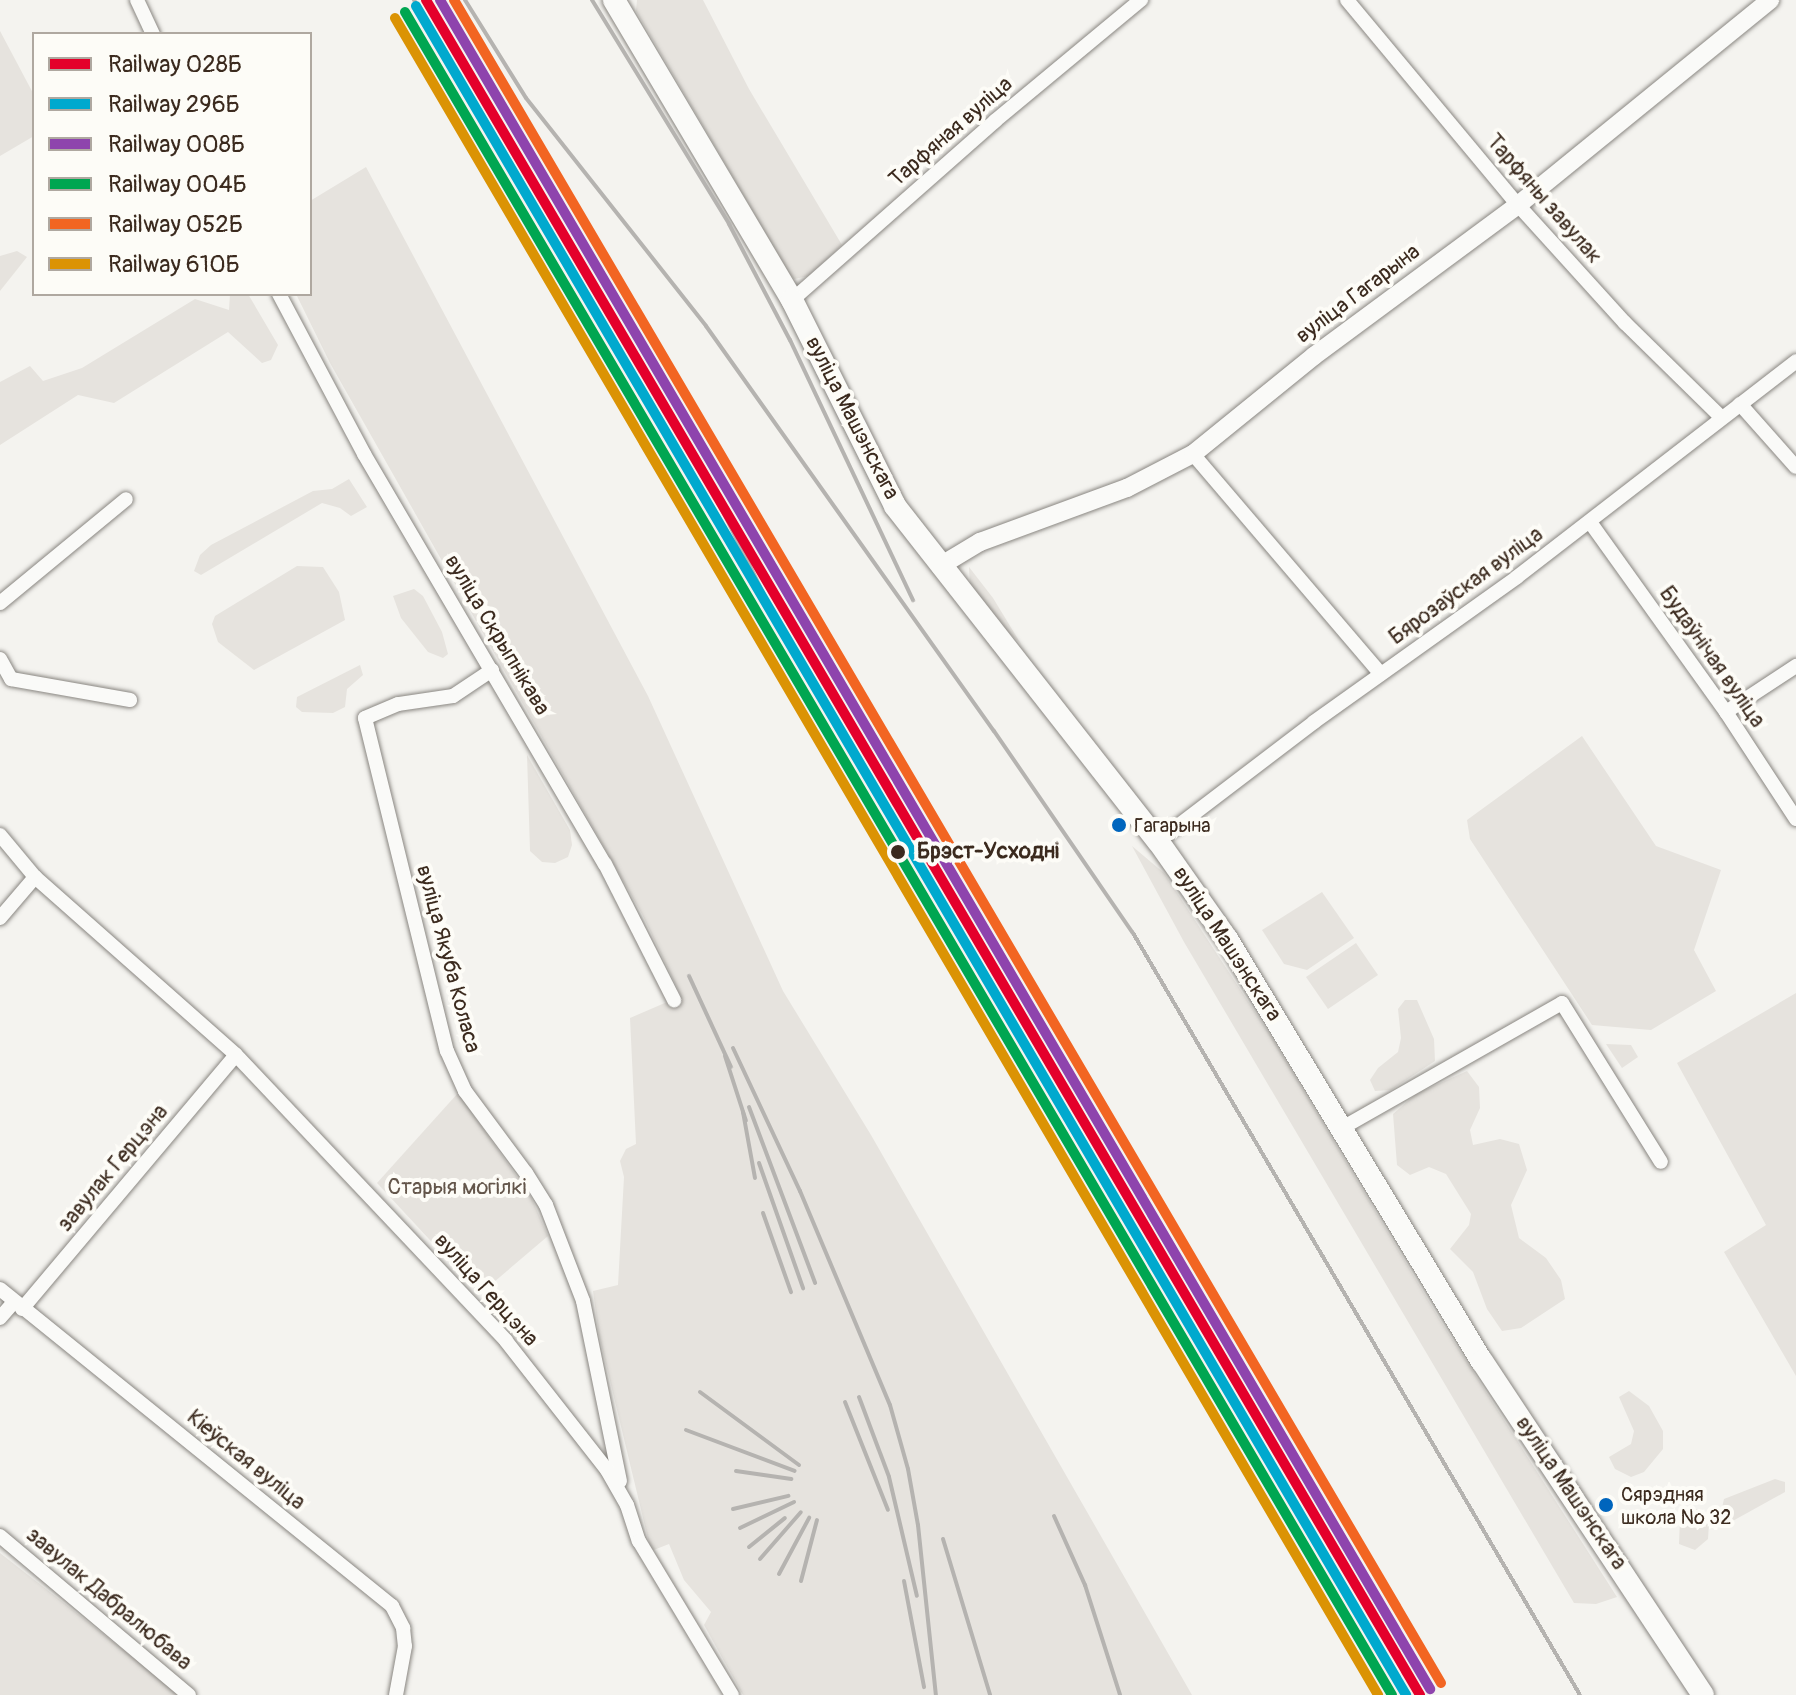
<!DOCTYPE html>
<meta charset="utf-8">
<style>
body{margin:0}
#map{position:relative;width:1796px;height:1695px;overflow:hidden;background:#f4f3ef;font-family:Pangolin,sans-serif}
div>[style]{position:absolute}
.built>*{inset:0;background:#e6e3de}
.roads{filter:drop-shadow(0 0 2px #898681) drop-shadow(0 0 2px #898681)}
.minor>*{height:14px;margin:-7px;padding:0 7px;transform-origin:7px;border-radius:7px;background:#fafaf8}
.tertiary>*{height:18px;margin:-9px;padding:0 9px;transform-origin:9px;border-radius:9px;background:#fafaf8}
.secondary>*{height:22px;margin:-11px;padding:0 11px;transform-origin:11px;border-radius:11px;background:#fafaf8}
.rail>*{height:4px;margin:-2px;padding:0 2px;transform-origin:2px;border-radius:2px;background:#b5b3b0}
.rail-1>*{height:10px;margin:-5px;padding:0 5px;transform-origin:5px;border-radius:5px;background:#e4002b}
.rail-2>*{height:10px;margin:-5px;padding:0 5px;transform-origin:5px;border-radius:5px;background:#00a9ce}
.rail-3>*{height:10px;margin:-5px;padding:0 5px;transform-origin:5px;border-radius:5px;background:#8e44ad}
.rail-4>*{height:10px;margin:-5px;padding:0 5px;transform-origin:5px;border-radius:5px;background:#00a651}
.rail-5>*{height:10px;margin:-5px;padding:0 5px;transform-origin:5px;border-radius:5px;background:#f26522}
.rail-6>*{height:10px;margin:-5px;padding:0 5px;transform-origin:5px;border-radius:5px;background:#db9304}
.dots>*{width:22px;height:22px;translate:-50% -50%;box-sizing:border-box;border:4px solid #fdfcf7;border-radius:50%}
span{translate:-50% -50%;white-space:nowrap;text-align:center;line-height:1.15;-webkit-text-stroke:8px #fdfcf7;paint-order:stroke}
.bus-label{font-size:20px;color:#3b2a1e}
.left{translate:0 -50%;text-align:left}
.street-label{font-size:22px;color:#3b2a1e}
.stop-label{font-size:22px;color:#3b2a1e;font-weight:700}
.park-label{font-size:22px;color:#63554a}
.legend{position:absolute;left:32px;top:32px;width:280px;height:264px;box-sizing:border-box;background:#fdfcf7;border:2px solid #afa8a0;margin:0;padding:10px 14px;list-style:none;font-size:24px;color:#3b2a1e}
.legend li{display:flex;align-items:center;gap:16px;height:40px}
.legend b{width:40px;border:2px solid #afa8a0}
</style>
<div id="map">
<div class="built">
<div style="clip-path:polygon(637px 0,703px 0,749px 89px,842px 245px,809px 276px,794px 279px,789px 273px,636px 11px)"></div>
<div style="clip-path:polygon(0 31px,34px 95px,34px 136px,0 156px)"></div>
<div style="clip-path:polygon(366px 167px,648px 696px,783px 991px,871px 1135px,1192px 1695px,743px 1695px,704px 1625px,711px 1612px,684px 1580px,669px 1544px,651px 1551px,599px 1335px,593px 1291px,618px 1285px,624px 1177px,620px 1161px,626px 1149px,636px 1144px,630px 1018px,681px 996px,642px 914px,330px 363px,296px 294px,310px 294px,310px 201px)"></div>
<div style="clip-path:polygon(17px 251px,27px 257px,0 291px,0 256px)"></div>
<div style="clip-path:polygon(230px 294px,248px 294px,278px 345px,271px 360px,262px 363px,228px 332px,114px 403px,78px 395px,0 445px,0 382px,30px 366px,43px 381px,82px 368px,195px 299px,229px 310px)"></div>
<div style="clip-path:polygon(349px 479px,367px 507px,351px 516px,340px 508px,322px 503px,201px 575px,194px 571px,200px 555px,211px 545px,313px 491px,332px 489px)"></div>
<div style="clip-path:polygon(297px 566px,323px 567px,339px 592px,345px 620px,254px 670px,218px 642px,212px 624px,215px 616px)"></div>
<div style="clip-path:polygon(969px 567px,993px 598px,1021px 644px,993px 618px,970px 587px)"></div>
<div style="clip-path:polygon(414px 589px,423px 596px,442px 632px,448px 654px,443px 658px,428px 652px,401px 618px,393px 596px)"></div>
<div style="clip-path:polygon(360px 665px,363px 675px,347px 689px,345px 707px,333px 713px,302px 712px,296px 707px,297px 697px)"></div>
<div style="clip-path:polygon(1582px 736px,1656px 846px,1721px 870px,1694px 950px,1716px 991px,1651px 1030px,1592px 1025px,1470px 839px,1467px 820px)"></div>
<div style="clip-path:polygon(527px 755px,570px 830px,572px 845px,568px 857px,555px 863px,542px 862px,530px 851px)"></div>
<div style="clip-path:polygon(1132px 846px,1164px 873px,1272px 1038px,1440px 1320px,1617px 1597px,1596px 1604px,1574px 1603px,1184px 942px)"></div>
<div style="clip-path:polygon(1322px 892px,1354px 938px,1307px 970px,1284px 964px,1262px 930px)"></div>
<div style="clip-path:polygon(1356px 943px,1378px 975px,1328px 1009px,1306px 977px)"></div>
<div style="clip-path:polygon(1796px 993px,1796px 1376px,1724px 1252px,1766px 1225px,1677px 1063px)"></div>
<div style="clip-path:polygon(1405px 1000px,1417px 1000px,1434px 1039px,1435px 1061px,1391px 1090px,1375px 1091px,1370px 1080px,1378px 1068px,1398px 1052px,1401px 1038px,1398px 1009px)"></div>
<div style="clip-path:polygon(1606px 1044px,1631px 1045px,1638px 1057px,1622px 1068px)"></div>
<div style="clip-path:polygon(1467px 1071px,1479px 1087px,1480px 1108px,1470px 1130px,1473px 1145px,1500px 1139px,1519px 1144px,1527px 1170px,1511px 1205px,1519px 1238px,1546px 1258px,1561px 1280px,1565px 1299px,1521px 1328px,1502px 1331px,1487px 1309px,1473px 1272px,1450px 1249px,1469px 1225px,1471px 1214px,1446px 1174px,1429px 1167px,1410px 1175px,1397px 1165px,1393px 1114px,1416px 1094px)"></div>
<div style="clip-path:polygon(458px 1093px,531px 1197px,548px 1236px,480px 1294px,377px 1183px)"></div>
<div style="clip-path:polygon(1629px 1391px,1649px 1406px,1663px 1431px,1663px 1449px,1644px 1472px,1631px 1477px,1615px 1469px,1609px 1457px,1631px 1444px,1634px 1431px,1619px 1397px)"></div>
<div style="clip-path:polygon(1775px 1479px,1785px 1482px,1785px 1492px,1729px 1523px,1721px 1512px,1724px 1499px)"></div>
<div style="clip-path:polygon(1692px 1509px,1701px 1509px,1709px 1523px,1708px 1539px,1695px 1550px,1679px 1544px,1680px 1519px)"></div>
<div style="clip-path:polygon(0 1553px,69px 1607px,180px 1695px,0 1695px)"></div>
</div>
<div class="roads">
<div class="minor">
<div style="left:137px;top:0;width:38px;rotate:65deg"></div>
<div style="left:1347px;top:0;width:267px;rotate:50.2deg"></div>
<div style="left:1518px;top:205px;width:159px;rotate:47.8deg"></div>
<div style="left:1625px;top:323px;width:133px;rotate:44.4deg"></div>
<div style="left:279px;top:294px;width:181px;rotate:62deg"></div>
<div style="left:364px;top:454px;width:476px;rotate:59.6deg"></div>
<div style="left:605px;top:864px;width:153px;rotate:63.1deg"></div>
<div style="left:792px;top:300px;width:271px;rotate:-41.4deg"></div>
<div style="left:995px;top:121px;width:190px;rotate:-39.7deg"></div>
<div style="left:1740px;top:404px;width:84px;rotate:48.4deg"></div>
<div style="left:1193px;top:454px;width:289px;rotate:49.5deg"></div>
<div style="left:1590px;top:522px;width:234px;rotate:54.4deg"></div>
<div style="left:1726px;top:712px;width:128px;rotate:56.8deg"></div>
<div style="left:0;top:603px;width:163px;rotate:-39.5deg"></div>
<div style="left:0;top:659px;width:23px;rotate:61deg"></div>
<div style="left:11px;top:679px;width:121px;rotate:10deg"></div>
<div style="left:492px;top:670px;width:47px;rotate:146.3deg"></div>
<div style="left:453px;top:696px;width:56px;rotate:171.7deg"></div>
<div style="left:398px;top:704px;width:36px;rotate:157deg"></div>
<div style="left:365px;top:718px;width:343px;rotate:76.2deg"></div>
<div style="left:447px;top:1051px;width:44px;rotate:65.8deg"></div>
<div style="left:465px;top:1091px;width:102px;rotate:53.4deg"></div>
<div style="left:526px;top:1173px;width:38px;rotate:58deg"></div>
<div style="left:546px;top:1205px;width:103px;rotate:68.9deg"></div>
<div style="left:583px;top:1301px;width:184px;rotate:78.4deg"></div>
<div style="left:1726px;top:712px;width:84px;rotate:-33.3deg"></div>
<div style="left:0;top:835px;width:55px;rotate:50.2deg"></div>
<div style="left:35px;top:877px;width:268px;rotate:41.5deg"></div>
<div style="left:236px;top:1055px;width:393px;rotate:46.6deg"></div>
<div style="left:506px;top:1341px;width:164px;rotate:51.9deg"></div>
<div style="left:607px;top:1470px;width:40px;rotate:60.3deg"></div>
<div style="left:627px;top:1505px;width:38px;rotate:72deg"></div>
<div style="left:639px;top:1541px;width:180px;rotate:58.9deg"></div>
<div style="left:1158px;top:841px;width:196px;rotate:-37.3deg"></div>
<div style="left:1314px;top:722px;width:249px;rotate:-35.5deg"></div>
<div style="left:1517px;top:577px;width:353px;rotate:-37.7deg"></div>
<div style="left:0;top:918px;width:54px;rotate:-49.5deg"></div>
<div style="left:1342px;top:1128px;width:253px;rotate:-29.6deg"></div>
<div style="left:1562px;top:1003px;width:187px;rotate:58.1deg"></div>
<div style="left:0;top:1289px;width:504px;rotate:38.96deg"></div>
<div style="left:392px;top:1606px;width:25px;rotate:63deg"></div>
<div style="left:403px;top:1628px;width:18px;rotate:84deg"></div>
<div style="left:405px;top:1646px;width:50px;rotate:100.4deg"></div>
<div style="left:22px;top:1309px;width:332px;rotate:-49.9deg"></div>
<div style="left:0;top:1318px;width:21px;rotate:-49deg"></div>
<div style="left:0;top:1536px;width:247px;rotate:40.1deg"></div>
</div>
<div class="tertiary">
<div style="left:940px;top:566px;width:47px;rotate:-31deg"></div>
<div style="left:980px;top:542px;width:157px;rotate:-20.2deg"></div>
<div style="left:1127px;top:488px;width:74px;rotate:-27.3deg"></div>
<div style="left:1193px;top:454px;width:156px;rotate:-39deg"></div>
<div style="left:1314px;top:356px;width:254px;rotate:-36.5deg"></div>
<div style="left:1518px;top:205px;width:325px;rotate:-39.1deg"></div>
</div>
<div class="secondary">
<div style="left:614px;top:0;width:349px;rotate:59.3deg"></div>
<div style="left:792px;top:300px;width:230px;rotate:63.4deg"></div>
<div style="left:895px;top:506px;width:426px;rotate:51.9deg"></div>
<div style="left:1158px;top:841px;width:120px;rotate:54.9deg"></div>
<div style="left:1227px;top:939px;width:493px;rotate:58.9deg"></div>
<div style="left:1482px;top:1361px;width:400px;rotate:56.5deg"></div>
</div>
</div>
<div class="rail">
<div style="left:414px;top:0;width:583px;rotate:59.61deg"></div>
<div style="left:465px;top:0;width:115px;rotate:58.1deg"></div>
<div style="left:526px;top:98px;width:290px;rotate:51.7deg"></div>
<div style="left:706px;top:326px;width:497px;rotate:54.6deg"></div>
<div style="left:994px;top:731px;width:245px;rotate:55.5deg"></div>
<div style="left:1133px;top:933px;width:883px;rotate:59.6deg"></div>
<div style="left:592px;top:0;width:263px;rotate:58.5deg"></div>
<div style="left:729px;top:224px;width:131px;rotate:62.3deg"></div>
<div style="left:790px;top:340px;width:288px;rotate:64.7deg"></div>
<div style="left:709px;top:483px;width:129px;rotate:63.8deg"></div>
<div style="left:766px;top:599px;width:139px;rotate:60.3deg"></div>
<div style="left:835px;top:720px;width:1130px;rotate:59.65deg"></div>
<div style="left:689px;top:976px;width:100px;rotate:65.2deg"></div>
<div style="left:733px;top:1048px;width:158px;rotate:64.9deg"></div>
<div style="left:800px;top:1191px;width:232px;rotate:67.2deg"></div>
<div style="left:890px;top:1405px;width:66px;rotate:74.3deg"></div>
<div style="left:908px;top:1469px;width:57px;rotate:79.9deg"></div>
<div style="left:918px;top:1525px;width:171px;rotate:84deg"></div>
<div style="left:725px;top:1056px;width:68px;rotate:72.1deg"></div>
<div style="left:749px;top:1107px;width:188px;rotate:69.4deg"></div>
<div style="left:743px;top:1112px;width:67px;rotate:79.7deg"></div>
<div style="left:759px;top:1163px;width:133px;rotate:70.6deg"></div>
<div style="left:763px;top:1213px;width:84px;rotate:70.5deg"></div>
<div style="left:700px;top:1392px;width:123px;rotate:36.4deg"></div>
<div style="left:859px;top:1397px;width:85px;rotate:69.4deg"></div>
<div style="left:889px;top:1477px;width:122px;rotate:76.8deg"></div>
<div style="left:845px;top:1402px;width:116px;rotate:68.3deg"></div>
<div style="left:686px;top:1430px;width:116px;rotate:20.6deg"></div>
<div style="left:736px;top:1471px;width:56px;rotate:8.3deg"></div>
<div style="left:733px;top:1509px;width:57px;rotate:-13.3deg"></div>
<div style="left:1054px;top:1516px;width:76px;rotate:65.8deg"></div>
<div style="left:1085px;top:1585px;width:115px;rotate:72.3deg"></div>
<div style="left:740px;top:1528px;width:60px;rotate:-25.7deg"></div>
<div style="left:943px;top:1539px;width:163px;rotate:73.2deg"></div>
<div style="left:749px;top:1547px;width:46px;rotate:-38.9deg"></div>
<div style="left:760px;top:1559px;width:62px;rotate:-48.9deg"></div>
<div style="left:779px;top:1574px;width:64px;rotate:-61.8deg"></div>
<div style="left:801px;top:1581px;width:63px;rotate:-75.3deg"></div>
<div style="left:904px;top:1581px;width:108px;rotate:79.3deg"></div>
</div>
<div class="rail-1">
<div style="left:426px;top:0;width:1965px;rotate:59.61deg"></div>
</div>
<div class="rail-2">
<div style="left:416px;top:6px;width:1958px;rotate:59.62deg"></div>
</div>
<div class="rail-3">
<div style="left:440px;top:0;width:1958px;rotate:59.62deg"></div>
</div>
<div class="rail-4">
<div style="left:405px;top:12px;width:1951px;rotate:59.61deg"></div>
</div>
<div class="rail-5">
<div style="left:454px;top:0;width:1951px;rotate:59.61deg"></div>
</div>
<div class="rail-6">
<div style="left:395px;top:18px;width:1944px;rotate:59.62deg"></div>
</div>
<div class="dots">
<div style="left:1119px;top:825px;background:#0065bd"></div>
<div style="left:898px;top:852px;background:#3b2a1e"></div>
<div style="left:1606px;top:1505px;background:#0065bd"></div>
</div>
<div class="bus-label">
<span class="left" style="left:1134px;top:825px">Гагарына</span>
<span class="left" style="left:1621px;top:1506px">Сярэдняя<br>школа № 32</span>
</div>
<div class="street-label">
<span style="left:951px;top:132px;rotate:-41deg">Тарфяная вуліца</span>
<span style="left:1544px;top:199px;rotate:49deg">Тарфяны завулак</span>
<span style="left:1358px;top:294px;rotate:-37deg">вуліца Гагарына</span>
<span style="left:852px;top:418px;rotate:63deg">вуліца Машэнскага</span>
<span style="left:1466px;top:586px;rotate:-36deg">Бярозаўская вуліца</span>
<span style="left:497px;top:635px;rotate:59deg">вуліца Скрыпнікава</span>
<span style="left:1712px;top:657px;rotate:55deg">Будаўнічая вуліца</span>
<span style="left:1227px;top:944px;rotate:57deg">вуліца Машэнскага</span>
<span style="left:448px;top:959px;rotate:75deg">вуліца Якуба Коласа</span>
<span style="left:113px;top:1168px;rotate:-50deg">завулак Герцэна</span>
<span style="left:486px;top:1290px;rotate:48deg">вуліца Герцэна</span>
<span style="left:246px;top:1460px;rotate:39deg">Кіеўская вуліца</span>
<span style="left:1571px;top:1493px;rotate:56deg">вуліца Машэнскага</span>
<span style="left:109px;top:1599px;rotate:40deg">завулак Дабралюбава</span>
</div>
<div class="stop-label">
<span class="left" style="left:917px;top:852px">Брэст-Усходні</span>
</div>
<div class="park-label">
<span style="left:457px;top:1188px">Старыя могілкі</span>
</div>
<ul class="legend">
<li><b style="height:10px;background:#e4002b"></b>Railway 028Б</li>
<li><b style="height:10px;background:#00a9ce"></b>Railway 296Б</li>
<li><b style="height:10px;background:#8e44ad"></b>Railway 008Б</li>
<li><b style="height:10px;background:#00a651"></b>Railway 004Б</li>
<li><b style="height:10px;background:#f26522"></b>Railway 052Б</li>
<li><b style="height:10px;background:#db9304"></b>Railway 610Б</li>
</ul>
</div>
